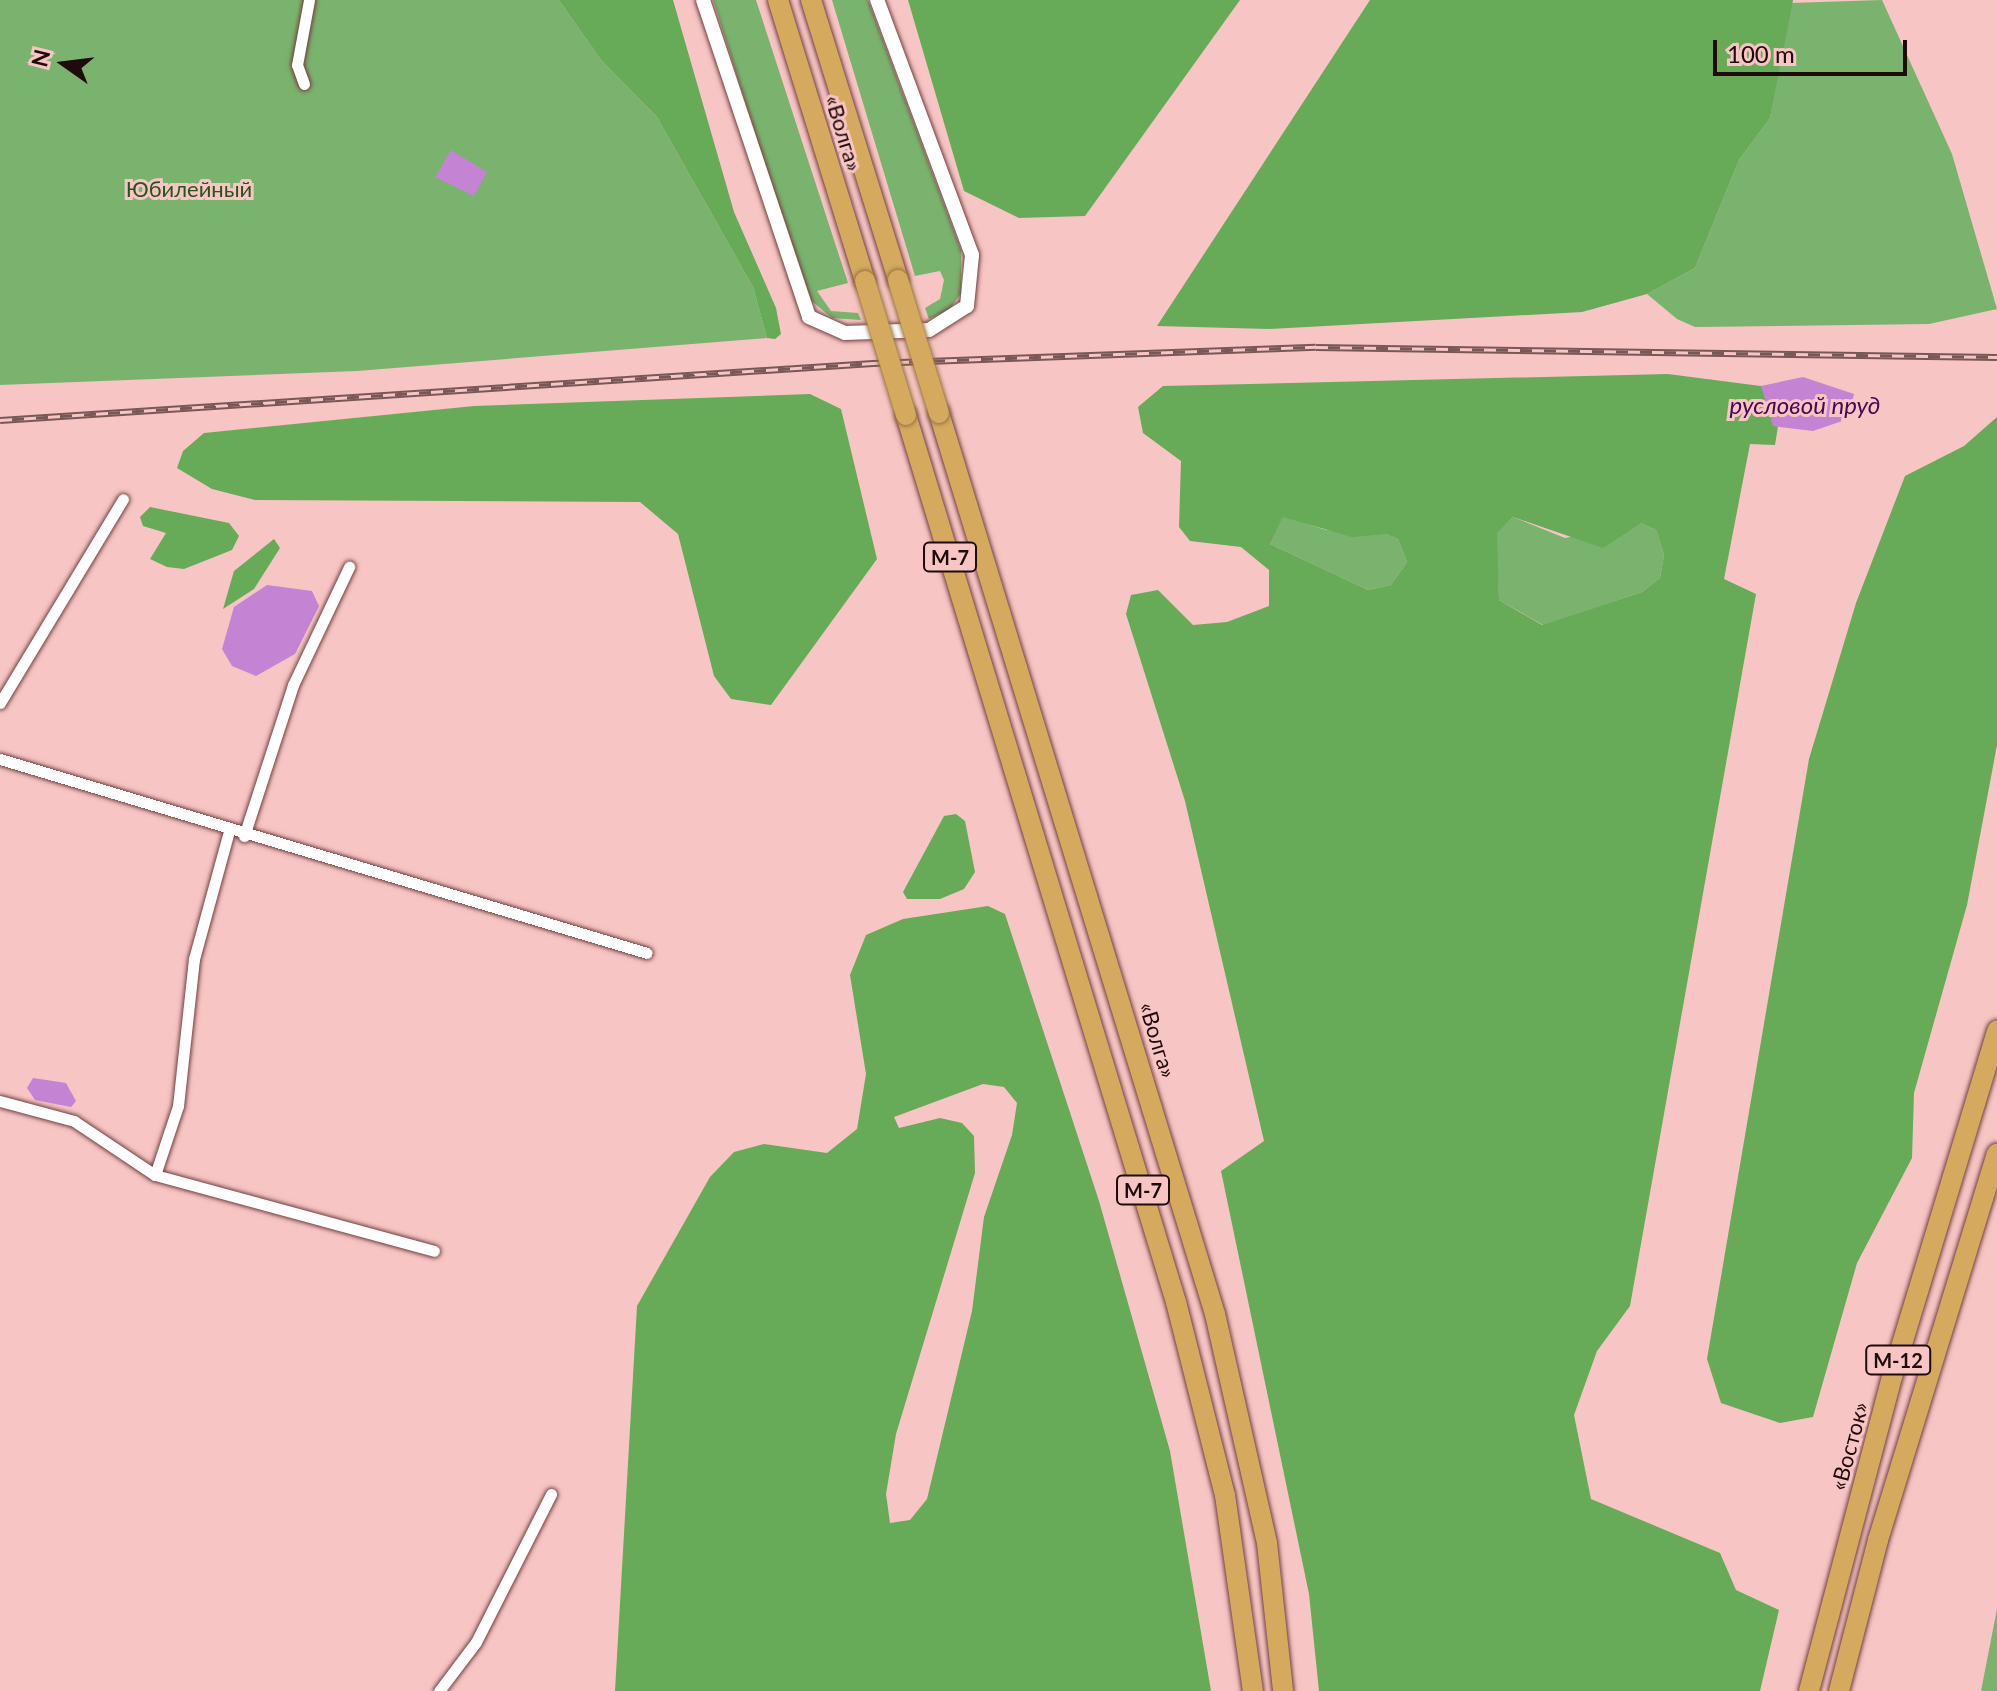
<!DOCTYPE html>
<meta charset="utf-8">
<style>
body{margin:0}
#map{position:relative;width:1997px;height:1691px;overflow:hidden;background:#f7c5c4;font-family:Lato,sans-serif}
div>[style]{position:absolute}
.green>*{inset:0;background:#7ab36e}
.forest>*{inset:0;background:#67aa58}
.water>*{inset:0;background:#c483d3}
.roads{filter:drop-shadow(0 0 2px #733f40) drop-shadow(0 0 2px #733f40)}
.street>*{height:11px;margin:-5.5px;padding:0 5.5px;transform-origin:5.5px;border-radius:5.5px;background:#fff}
.secondary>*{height:14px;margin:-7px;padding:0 7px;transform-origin:7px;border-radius:7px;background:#fff}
.highway>*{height:20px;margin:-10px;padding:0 10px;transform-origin:10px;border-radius:10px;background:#d5aa5f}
.rail>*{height:7px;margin-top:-3.5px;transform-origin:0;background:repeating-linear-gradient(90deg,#f7c5c4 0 12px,#785857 0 24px);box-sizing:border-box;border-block:2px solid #785857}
.bridges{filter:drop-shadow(0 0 2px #957242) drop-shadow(0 0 2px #957242)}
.highway-bridge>*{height:20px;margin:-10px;padding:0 10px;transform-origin:10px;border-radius:10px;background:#d5aa5f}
span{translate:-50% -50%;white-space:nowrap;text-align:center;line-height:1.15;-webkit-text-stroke:6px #f7c5c4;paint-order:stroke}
.shield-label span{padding:2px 6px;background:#f7c5c4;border:2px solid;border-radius:6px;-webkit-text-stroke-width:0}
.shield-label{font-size:20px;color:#1f0b0b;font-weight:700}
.street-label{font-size:22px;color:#1f0b0b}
.park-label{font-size:22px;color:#27541c}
.water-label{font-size:24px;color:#460753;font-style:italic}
.north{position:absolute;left:24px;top:24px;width:80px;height:80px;-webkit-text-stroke:6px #f7c5c4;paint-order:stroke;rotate:284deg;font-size:22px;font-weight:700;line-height:32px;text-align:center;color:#1f0b0b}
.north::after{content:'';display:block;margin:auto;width:28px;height:36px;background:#1f0b0b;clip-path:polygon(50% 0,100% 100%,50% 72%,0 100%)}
.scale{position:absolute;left:1713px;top:40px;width:194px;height:36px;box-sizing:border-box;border:4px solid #1f0b0b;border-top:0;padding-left:10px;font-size:24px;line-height:28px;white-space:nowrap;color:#1f0b0b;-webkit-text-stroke:6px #f7c5c4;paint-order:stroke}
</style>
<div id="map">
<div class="green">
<div style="clip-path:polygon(0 0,559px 0,601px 60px,657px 117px,753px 287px,767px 338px,357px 371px,0 385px)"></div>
<div style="clip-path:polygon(713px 0,756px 0,848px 283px,817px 291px,831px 311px,858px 313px,861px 320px,832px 318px,807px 297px)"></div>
<div style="clip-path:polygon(832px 0,868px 0,961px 250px,961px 293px,950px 309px,929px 319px,925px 308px,940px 299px,944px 280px,940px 271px,915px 276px)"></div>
<div style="clip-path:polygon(1882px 0,1952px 154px,1997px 309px,1929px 324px,1695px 327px,1677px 319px,1647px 294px,1695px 268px,1739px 160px,1770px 118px,1790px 3px)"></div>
<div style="clip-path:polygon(1283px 516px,1326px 530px,1386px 534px,1398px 539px,1407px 562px,1391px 585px,1368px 590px,1270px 544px)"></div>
<div style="clip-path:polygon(1513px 517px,1565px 538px,1641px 523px,1656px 530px,1664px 555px,1660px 578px,1642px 592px,1543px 625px,1499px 600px,1496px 533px)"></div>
<div style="clip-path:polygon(1997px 1609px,1997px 1691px,1981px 1691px)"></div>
</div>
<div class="forest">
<div style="clip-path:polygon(559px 0,673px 0,734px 212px,776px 308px,781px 334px,775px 339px,767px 338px,753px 287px,657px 117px,601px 60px)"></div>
<div style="clip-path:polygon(908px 0,1240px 0,1085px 216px,1019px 218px,964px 191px)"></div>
<div style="clip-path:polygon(1370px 0,1793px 0,1770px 118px,1739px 160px,1695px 268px,1647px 294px,1582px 312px,1269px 329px,1157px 326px)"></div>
<div style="clip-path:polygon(evenodd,1668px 374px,1784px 389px,1775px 445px,1750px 444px,1724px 579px,1756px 594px,1630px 1306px,1597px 1351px,1574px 1415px,1591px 1499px,1720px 1553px,1736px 1590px,1779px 1610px,1760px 1691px,1319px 1691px,1309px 1594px,1221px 1171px,1264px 1141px,1185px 801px,1126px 614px,1131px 595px,1158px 590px,1193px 625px,1227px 622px,1269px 606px,1269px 570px,1241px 547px,1190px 541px,1179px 527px,1181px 461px,1143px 433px,1138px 407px,1163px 386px,1668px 374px,1283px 517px,1352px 537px,1386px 534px,1398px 539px,1407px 562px,1391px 585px,1368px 590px,1270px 544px,1283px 517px,1668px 374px,1513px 517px,1603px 548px,1641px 523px,1656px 530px,1664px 555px,1660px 578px,1642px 592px,1542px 625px,1499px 600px,1497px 533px,1513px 517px)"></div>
<div style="clip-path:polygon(810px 394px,841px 409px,877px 559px,771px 705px,731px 699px,714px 676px,678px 534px,640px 502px,255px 500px,212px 489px,177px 468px,183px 451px,204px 433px,474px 406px)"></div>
<div style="clip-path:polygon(1997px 417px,1997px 745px,1967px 905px,1914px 1093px,1912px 1158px,1857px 1263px,1813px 1417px,1780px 1423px,1721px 1403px,1707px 1359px,1809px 759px,1856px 603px,1905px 476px,1964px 446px)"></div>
<div style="clip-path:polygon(150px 507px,229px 523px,239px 536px,232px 550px,184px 569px,167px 567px,150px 559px,166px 533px,143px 526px,140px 517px)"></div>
<div style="clip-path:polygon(274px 539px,280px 548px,254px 589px,223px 609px,234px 571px)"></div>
<div style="clip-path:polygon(956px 814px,965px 821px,975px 872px,964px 889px,940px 899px,907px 899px,903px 892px,944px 816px)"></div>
<div style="clip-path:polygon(evenodd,988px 906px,1005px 914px,1099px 1201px,1170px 1451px,1211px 1691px,615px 1691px,637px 1306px,710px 1177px,734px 1152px,764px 1144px,827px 1153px,857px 1129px,866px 1074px,850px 975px,866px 935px,903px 919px,988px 906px,983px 1084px,1004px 1087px,1017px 1103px,1012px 1135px,984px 1217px,972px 1311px,927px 1499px,910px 1520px,890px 1523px,886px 1494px,896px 1434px,975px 1173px,974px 1136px,962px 1123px,940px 1118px,899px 1128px,894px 1117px,983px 1084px)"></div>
</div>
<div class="water">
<div style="clip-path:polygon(451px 150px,487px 172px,474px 196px,435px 177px)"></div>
<div style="clip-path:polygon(1803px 377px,1854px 394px,1848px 419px,1813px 431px,1773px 426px,1761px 386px)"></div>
<div style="clip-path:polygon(267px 585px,312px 591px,319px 606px,295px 654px,256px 676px,232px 666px,222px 649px,234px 607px)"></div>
<div style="clip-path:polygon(33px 1078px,66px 1083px,76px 1101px,71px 1107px,35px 1100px,27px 1088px)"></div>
</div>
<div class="roads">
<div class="street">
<div style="left:304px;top:84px;width:20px;rotate:-110deg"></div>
<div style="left:297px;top:65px;width:66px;rotate:-79.5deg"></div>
<div style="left:0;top:703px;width:238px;rotate:-58.9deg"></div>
<div style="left:0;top:759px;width:675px;rotate:16.69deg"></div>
<div style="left:244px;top:836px;width:159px;rotate:-72deg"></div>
<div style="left:293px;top:685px;width:131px;rotate:-64.6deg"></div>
<div style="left:0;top:1101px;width:77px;rotate:15.1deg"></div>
<div style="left:74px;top:1121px;width:97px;rotate:33.7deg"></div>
<div style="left:155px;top:1175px;width:289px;rotate:15.2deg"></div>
<div style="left:155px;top:1175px;width:73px;rotate:-71.6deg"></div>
<div style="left:178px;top:1106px;width:148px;rotate:-83.8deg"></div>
<div style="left:194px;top:959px;width:133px;rotate:-74.7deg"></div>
<div style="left:439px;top:1691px;width:61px;rotate:-52.9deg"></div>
<div style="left:476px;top:1642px;width:166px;rotate:-63.1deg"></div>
</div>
<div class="secondary">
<div style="left:703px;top:0;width:334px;rotate:71.5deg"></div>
<div style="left:809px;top:317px;width:39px;rotate:24deg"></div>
<div style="left:845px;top:333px;width:84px;rotate:-2deg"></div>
<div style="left:929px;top:330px;width:45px;rotate:-32.3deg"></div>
<div style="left:967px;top:306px;width:51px;rotate:-84.4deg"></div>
<div style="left:972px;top:255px;width:272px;rotate:-110.4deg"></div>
</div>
<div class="highway">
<div style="left:778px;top:0;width:294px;rotate:72.8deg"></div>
<div style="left:811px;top:0;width:293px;rotate:72.7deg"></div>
<div style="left:939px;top:413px;width:942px;rotate:72.97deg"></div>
<div style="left:1215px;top:1314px;width:235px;rotate:77.2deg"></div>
<div style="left:1267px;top:1543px;width:149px;rotate:83.8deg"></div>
<div style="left:906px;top:415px;width:927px;rotate:73.07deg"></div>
<div style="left:1176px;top:1302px;width:199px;rotate:75.8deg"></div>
<div style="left:1225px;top:1495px;width:198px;rotate:81.9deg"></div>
<div style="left:1809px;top:1691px;width:325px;rotate:-75.2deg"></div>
<div style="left:1892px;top:1377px;width:362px;rotate:-73.1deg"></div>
<div style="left:1839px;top:1691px;width:156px;rotate:-75.5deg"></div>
<div style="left:1878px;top:1540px;width:404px;rotate:-72.9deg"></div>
</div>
</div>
<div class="rail">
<div style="left:0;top:420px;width:875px;rotate:-3.74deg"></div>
<div style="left:873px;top:363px;width:443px;rotate:-2.1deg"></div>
<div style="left:1316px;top:347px;width:681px;rotate:0.84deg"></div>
</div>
<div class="bridges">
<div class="highway-bridge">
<div style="left:898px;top:280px;width:139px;rotate:72.9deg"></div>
<div style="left:865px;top:281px;width:140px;rotate:73deg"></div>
</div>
</div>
<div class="shield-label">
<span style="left:950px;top:557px">М-7</span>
<span style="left:1143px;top:1190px">М-7</span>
<span style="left:1898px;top:1360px">М-12</span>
</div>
<div class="street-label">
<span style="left:844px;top:133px;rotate:73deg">«Волга»</span>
<span style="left:1158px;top:1040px;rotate:73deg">«Волга»</span>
<span style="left:1849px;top:1446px;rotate:-75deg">«Восток»</span>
</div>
<div class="park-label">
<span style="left:189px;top:189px">Юбилейный</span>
</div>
<div class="water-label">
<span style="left:1805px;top:405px">русловой пруд</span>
</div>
<div class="north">N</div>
<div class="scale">100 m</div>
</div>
